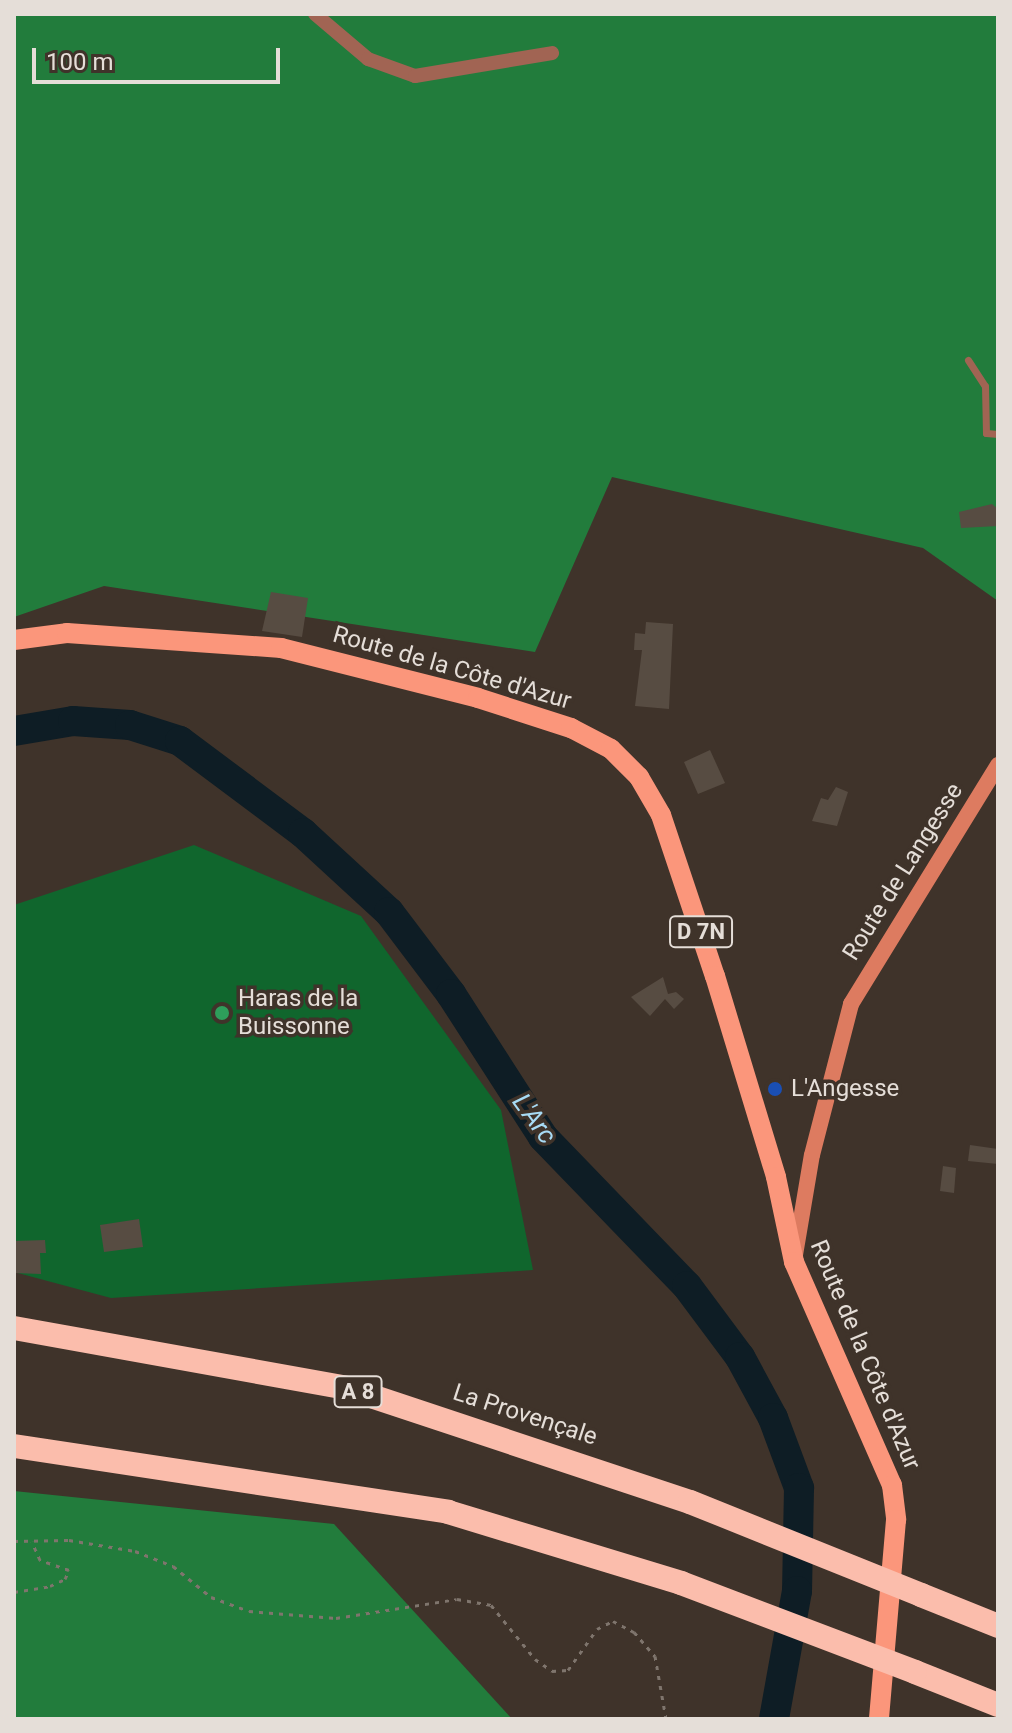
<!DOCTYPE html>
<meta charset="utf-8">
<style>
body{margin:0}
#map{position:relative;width:1012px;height:1733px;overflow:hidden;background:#3f332a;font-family:Roboto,sans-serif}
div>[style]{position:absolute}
.green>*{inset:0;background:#10662d}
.forest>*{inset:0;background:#227c3c}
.river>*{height:30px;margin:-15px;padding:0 15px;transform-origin:15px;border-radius:15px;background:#0e1d25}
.building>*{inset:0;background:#574c42}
.path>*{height:3px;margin-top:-1.5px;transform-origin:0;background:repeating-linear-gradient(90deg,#7f756d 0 4px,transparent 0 10px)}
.lane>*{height:7px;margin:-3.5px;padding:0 3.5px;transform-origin:3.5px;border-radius:3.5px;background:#a16453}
.street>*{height:14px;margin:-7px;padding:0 7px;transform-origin:7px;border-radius:7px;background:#a16453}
.secondary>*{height:16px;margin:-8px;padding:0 8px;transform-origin:8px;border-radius:8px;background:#dd7b60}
.primary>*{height:20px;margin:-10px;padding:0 10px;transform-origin:10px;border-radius:10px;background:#fb967b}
.highway>*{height:24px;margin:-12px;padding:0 12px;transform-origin:12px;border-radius:12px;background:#fbbdac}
.highway-bridge>*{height:24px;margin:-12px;padding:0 12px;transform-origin:12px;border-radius:12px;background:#fbbdac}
.dots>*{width:22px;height:22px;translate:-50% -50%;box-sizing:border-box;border:4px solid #3f332a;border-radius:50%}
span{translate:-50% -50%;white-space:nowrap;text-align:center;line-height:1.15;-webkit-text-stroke:7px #3f332a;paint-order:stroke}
.shield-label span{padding:2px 6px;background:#3f332a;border:2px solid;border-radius:6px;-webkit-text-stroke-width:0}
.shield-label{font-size:22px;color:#e5ded8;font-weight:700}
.street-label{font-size:24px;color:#e5ded8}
.poi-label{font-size:24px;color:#e5ded8}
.left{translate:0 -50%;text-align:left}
.water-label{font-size:26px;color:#a8dbf5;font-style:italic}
.frame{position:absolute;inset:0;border:16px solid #e5ded8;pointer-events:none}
.scale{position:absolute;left:32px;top:48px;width:248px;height:36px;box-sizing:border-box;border:4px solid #e5ded8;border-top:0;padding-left:10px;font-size:24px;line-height:28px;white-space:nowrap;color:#e5ded8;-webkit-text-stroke:6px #3f332a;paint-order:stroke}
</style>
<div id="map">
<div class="green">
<div style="clip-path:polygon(194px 845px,361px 916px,501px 1110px,533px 1270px,111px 1298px,14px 1272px,14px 905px)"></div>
</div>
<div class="forest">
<div style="clip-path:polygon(14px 14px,998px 14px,998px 601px,923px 548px,612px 477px,535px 652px,104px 586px,14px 617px)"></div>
<div style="clip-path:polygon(14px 1491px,334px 1524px,512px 1719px,14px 1719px)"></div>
</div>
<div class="river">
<div style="left:14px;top:731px;width:60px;rotate:-9.6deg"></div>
<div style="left:73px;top:721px;width:57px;rotate:4deg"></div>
<div style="left:130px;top:725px;width:52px;rotate:17.7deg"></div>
<div style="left:180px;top:741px;width:154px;rotate:36.8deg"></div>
<div style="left:303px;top:833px;width:117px;rotate:42.6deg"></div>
<div style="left:389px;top:912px;width:103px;rotate:52.9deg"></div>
<div style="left:451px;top:994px;width:170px;rotate:57.2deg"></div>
<div style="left:543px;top:1137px;width:207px;rotate:46deg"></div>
<div style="left:687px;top:1286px;width:89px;rotate:53.3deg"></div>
<div style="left:740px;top:1357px;width:69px;rotate:61.6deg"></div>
<div style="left:773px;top:1418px;width:75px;rotate:69.6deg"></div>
<div style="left:799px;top:1488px;width:103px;rotate:91.1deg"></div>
<div style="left:797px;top:1591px;width:130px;rotate:100.2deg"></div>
</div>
<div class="building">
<div style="clip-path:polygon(992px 504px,998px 509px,998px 526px,961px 528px,959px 512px)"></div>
<div style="clip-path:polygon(271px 592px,308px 598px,302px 637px,262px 631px)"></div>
<div style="clip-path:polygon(646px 622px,673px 624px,669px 709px,635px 706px,642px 650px,634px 650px,635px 633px,645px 634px)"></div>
<div style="clip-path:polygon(710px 750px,725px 783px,698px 794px,684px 762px)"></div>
<div style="clip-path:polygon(836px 787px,848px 792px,837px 826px,812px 821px,821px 798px,828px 800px)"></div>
<div style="clip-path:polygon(663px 977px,668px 994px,676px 992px,684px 999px,674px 1009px,665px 999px,650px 1016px,631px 997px)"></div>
<div style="clip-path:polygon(970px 1145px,998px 1149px,998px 1164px,968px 1161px)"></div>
<div style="clip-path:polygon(943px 1166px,956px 1168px,954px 1193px,940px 1191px)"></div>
<div style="clip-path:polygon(139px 1219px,143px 1247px,104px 1252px,100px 1225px)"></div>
<div style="clip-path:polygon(45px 1240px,46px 1253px,40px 1253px,41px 1274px,14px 1273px,14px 1241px)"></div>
</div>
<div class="path">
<div style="left:14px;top:1541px;width:55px;rotate:-1deg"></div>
<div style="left:69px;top:1540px;width:67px;rotate:9.5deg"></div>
<div style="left:135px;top:1551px;width:41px;rotate:21.5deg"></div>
<div style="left:173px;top:1566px;width:49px;rotate:39.2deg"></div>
<div style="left:211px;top:1597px;width:40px;rotate:20.2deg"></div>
<div style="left:249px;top:1611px;width:87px;rotate:4.6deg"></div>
<div style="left:336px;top:1618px;width:122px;rotate:-8.9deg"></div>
<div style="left:457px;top:1599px;width:35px;rotate:10deg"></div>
<div style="left:491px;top:1605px;width:70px;rotate:50.8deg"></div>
<div style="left:535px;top:1659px;width:21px;rotate:35deg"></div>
<div style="left:552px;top:1671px;width:16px;rotate:-4deg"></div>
<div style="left:568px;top:1670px;width:50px;rotate:-54.7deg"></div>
<div style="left:597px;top:1629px;width:18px;rotate:-27deg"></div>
<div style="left:613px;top:1621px;width:24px;rotate:28deg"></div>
<div style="left:634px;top:1632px;width:32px;rotate:49deg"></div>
<div style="left:655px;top:1656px;width:64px;rotate:80.1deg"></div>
<div style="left:14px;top:1592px;width:36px;rotate:-9deg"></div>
<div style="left:50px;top:1586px;width:17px;rotate:-25deg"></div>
<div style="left:65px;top:1579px;width:10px;rotate:-66deg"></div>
<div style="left:69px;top:1570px;width:31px;rotate:-161deg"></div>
<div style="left:40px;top:1560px;width:20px;rotate:-114deg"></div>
</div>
<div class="lane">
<div style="left:968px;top:360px;width:31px;rotate:57deg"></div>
<div style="left:985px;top:386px;width:47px;rotate:88.8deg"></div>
<div style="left:986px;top:433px;width:12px;rotate:5deg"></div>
</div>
<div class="street">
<div style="left:315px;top:14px;width:70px;rotate:40.3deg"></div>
<div style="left:368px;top:59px;width:50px;rotate:19.9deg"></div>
<div style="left:415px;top:76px;width:139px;rotate:-9.5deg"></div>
</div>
<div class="secondary">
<div style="left:795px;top:1255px;width:101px;rotate:-80.4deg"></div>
<div style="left:812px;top:1155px;width:156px;rotate:-75.5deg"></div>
<div style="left:851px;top:1004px;width:281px;rotate:-58.4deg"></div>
</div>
<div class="primary">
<div style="left:14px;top:640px;width:53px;rotate:-7.5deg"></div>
<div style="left:67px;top:633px;width:215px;rotate:4deg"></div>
<div style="left:281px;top:648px;width:203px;rotate:14.2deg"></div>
<div style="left:478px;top:698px;width:98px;rotate:17.9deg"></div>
<div style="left:571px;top:728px;width:45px;rotate:27.7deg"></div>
<div style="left:611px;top:749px;width:40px;rotate:45deg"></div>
<div style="left:639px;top:777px;width:44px;rotate:59.9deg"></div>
<div style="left:661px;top:815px;width:170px;rotate:71.5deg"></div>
<div style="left:715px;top:976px;width:210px;rotate:73.1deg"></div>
<div style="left:776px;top:1177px;width:87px;rotate:78deg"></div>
<div style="left:794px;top:1262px;width:244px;rotate:66.3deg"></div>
<div style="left:892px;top:1485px;width:35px;rotate:83deg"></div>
<div style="left:896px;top:1520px;width:200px;rotate:94.9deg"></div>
</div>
<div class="highway">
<div style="left:14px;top:1328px;width:338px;rotate:10.2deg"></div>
<div style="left:347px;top:1388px;width:361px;rotate:18.4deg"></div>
<div style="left:14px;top:1446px;width:439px;rotate:8.6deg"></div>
<div style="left:448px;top:1512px;width:244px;rotate:16.9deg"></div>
<div style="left:921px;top:1595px;width:83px;rotate:21.9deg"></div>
<div style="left:915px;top:1672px;width:89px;rotate:21.7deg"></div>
</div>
<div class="highway-bridge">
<div style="left:690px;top:1502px;width:249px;rotate:21.9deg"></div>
<div style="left:681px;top:1583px;width:250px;rotate:20.8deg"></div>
</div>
<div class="dots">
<div style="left:222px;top:1013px;background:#2e9e5b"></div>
<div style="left:775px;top:1089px;background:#1a4fb4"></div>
</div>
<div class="shield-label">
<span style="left:701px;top:932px">D 7N</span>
<span style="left:358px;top:1392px">A 8</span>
</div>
<div class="street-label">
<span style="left:452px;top:668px;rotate:16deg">Route de la Côte d'Azur</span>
<span style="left:903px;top:872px;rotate:-58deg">Route de Langesse</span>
<span style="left:865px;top:1355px;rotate:67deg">Route de la Côte d'Azur</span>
<span style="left:525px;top:1415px;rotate:18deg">La Provençale</span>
</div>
<div class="poi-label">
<span class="left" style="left:238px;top:1013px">Haras de la<br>Buissonne</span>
<span class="left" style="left:791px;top:1089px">L'Angesse</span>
</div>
<div class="water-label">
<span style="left:534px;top:1119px;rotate:54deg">L'Arc</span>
</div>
<div class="frame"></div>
<div class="scale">100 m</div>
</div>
